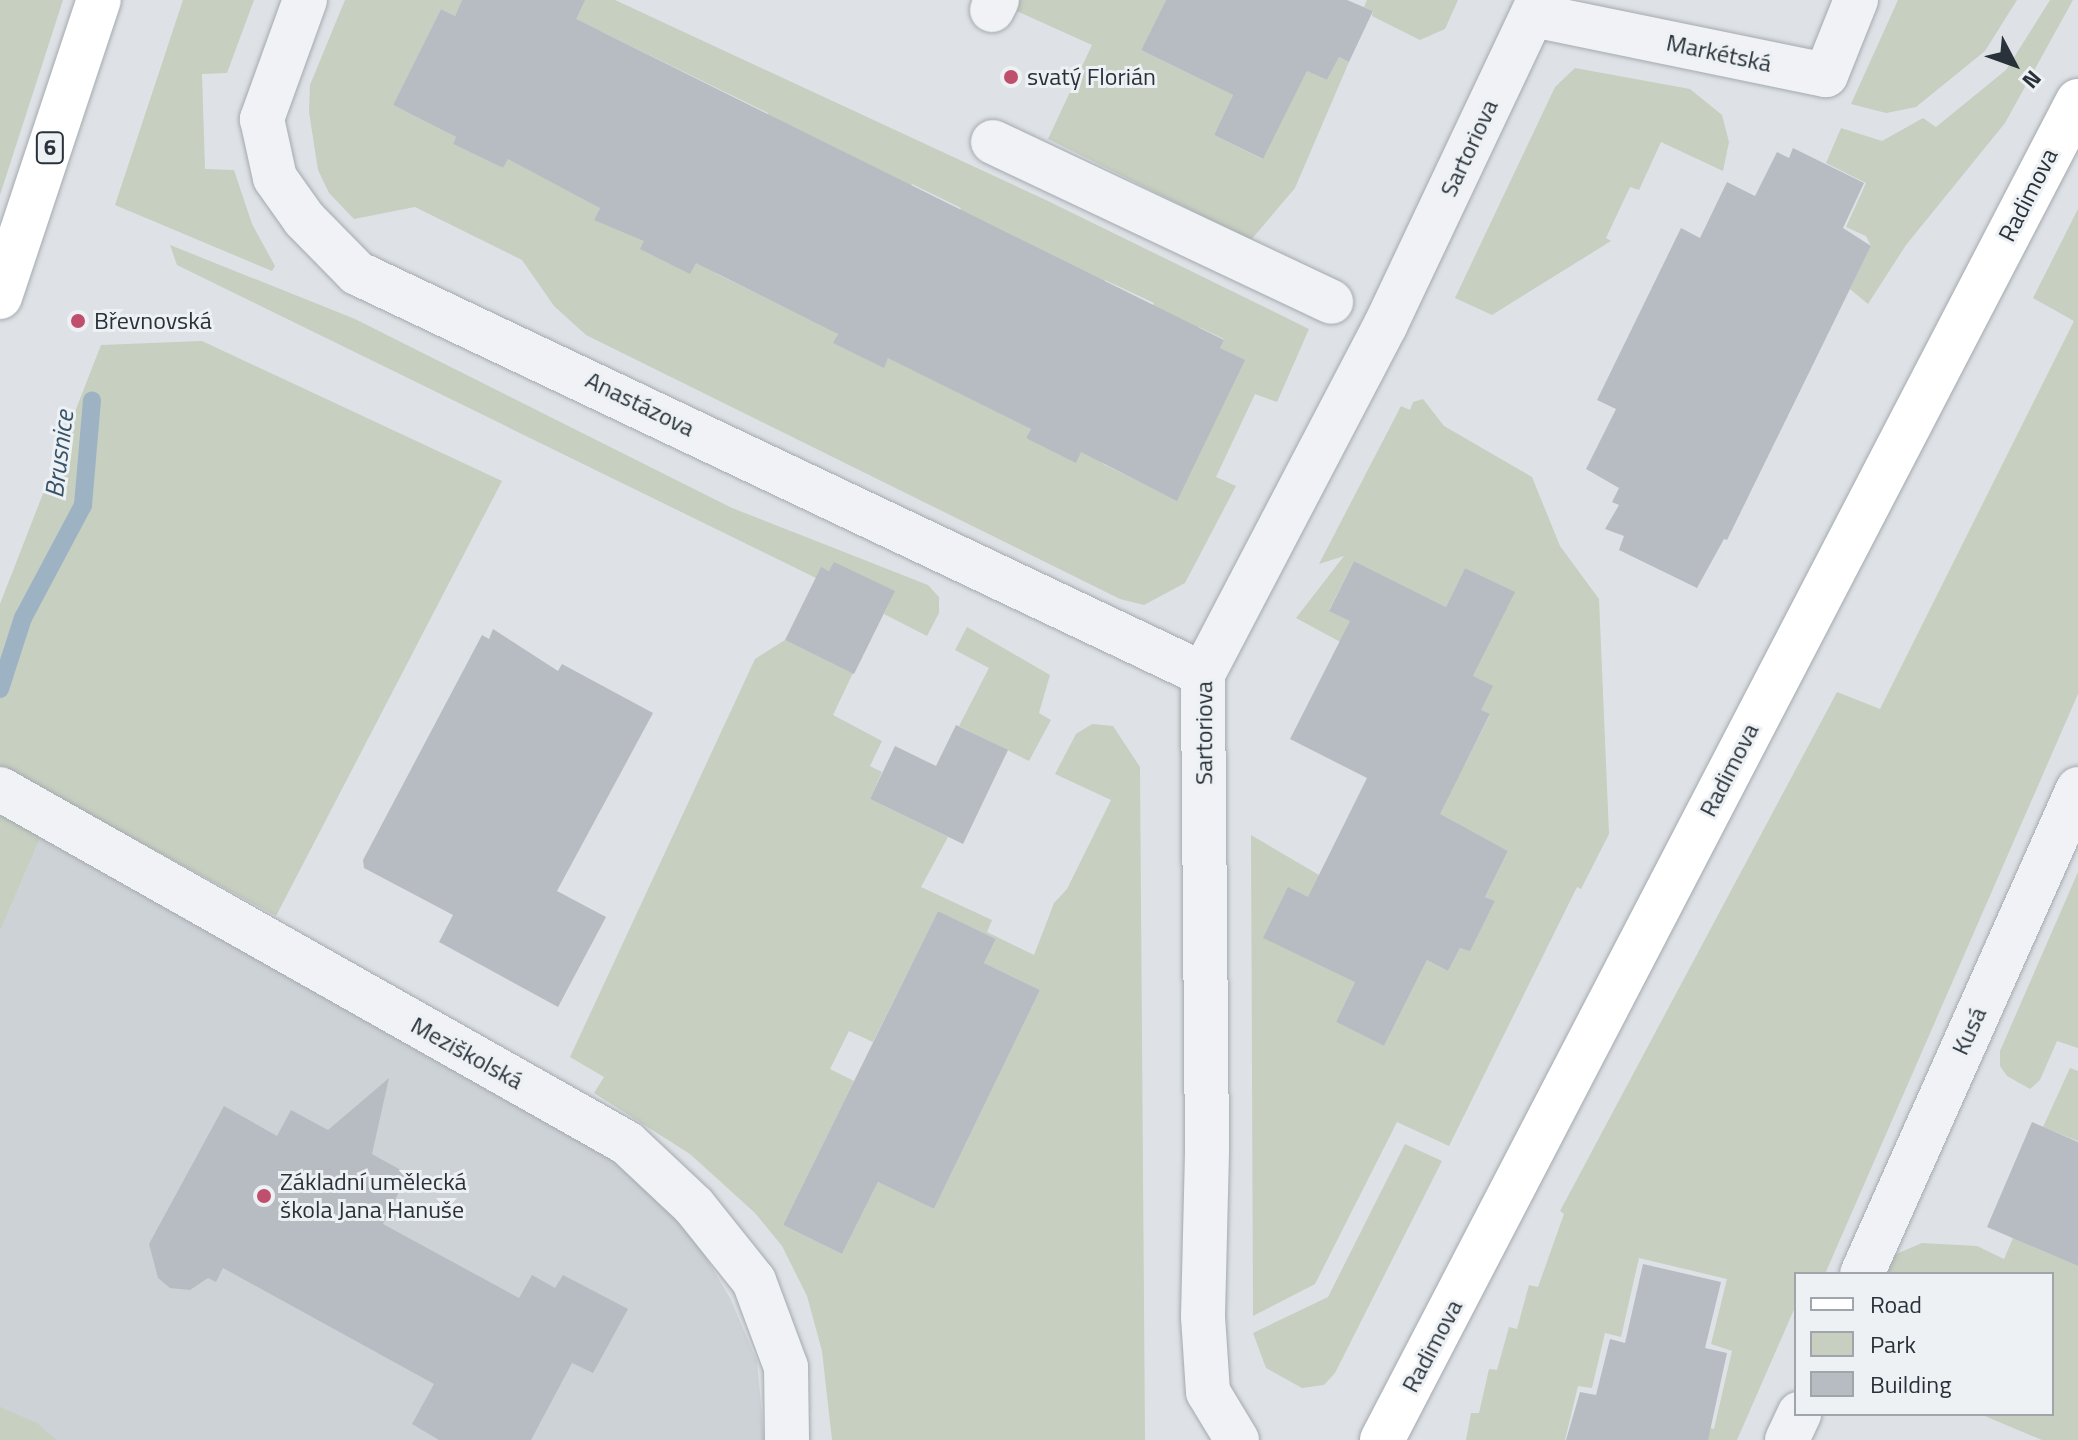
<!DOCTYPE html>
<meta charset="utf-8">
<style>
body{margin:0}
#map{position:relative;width:2078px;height:1440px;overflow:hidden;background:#dee2e6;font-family:"Titillium Web",sans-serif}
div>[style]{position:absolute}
.built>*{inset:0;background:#cdd2d7}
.green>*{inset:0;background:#c6cfc0}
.stream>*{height:18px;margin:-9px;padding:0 9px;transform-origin:9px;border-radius:9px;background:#9db3c3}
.building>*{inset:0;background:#b6bcc2}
.roads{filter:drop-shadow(0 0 2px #a4aaaf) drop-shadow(0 0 2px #a4aaaf)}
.street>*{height:44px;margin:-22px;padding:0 22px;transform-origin:22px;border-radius:22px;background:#f0f2f5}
.secondary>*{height:44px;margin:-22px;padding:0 22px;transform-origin:22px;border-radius:22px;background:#fff}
.primary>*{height:44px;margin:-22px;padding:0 22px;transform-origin:22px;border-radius:22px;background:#fff}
.dots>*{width:22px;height:22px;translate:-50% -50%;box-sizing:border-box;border:4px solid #edf1f4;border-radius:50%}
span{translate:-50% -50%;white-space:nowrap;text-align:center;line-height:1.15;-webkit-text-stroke:6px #edf1f4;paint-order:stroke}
.shield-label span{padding:2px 6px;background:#edf1f4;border:2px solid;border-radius:6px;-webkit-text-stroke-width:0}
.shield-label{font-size:22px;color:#29323b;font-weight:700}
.street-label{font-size:24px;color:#29323b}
.poi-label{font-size:24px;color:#29323b}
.left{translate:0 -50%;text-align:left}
.water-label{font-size:26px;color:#38546b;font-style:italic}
.legend{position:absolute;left:1794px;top:1272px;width:260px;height:144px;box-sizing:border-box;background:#edf1f4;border:2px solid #9fa5aa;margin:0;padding:10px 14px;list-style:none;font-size:24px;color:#29323b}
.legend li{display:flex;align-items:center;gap:16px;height:40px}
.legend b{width:40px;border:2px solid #9fa5aa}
.north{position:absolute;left:1974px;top:24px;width:80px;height:80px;-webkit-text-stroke:6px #edf1f4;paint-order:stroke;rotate:131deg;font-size:22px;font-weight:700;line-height:32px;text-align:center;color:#29323b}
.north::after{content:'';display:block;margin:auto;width:28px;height:36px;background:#29323b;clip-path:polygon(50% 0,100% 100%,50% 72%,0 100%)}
</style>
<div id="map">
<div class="built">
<div style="clip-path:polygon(42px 834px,618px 1159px,678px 1211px,730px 1298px,757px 1361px,764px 1440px,0 1440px,0 931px)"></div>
</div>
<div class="green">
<div style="clip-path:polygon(0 0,63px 0,0 195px)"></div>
<div style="clip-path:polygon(183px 0,254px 0,227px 73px,202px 74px,205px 169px,234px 170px,252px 224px,275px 266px,272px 271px,115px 205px)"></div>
<div style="clip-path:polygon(345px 0,462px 0,455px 16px,441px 9px,393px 105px,456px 137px,453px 144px,503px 168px,512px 150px,600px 208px,594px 220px,700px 255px,717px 274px,838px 333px,834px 343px,883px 367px,893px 349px,1031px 429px,1026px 438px,1085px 443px,1103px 464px,1177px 500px,1244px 360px,1220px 348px,1224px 339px,1199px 327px,1195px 335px,1145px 323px,1154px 303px,1105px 280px,1100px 288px,1006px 232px,952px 228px,961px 208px,912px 184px,907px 194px,759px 133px,768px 113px,598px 30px,571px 28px,562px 0,615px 0,1048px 201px,1309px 329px,1277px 402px,1255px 394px,1216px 477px,1236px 486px,1185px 583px,1144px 605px,1120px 599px,586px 335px,554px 306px,522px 260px,415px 207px,354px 219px,329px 193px,318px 170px,309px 112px,310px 85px)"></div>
<div style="clip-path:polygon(992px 0,1166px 0,1141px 50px,1233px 95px,1214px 135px,1262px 159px,1307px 71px,1327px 80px,1339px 57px,1349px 62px,1295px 188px,1251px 240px,1048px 139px,1092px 45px)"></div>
<div style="clip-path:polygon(1367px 0,1458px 0,1445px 29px,1420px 40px,1372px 16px,1373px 11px,1364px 7px)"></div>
<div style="clip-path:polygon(1898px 0,2017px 0,1985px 51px,1916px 107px,1886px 113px,1851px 104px)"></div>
<div style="clip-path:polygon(2050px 0,2073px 0,2005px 123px,1906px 245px,1868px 304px,1850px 289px,1871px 246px,1866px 236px,1846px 227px,1866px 183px,1826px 163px,1841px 128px,1882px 141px,1923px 118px,1936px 127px,2006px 70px)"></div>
<div style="clip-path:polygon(1575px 68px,1690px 89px,1722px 115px,1729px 142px,1723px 171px,1661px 142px,1639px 190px,1630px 187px,1606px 238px,1611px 241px,1492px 315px,1455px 298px,1555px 87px)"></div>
<div style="clip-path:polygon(2078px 209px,2078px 694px,1825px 1274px,1796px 1274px,1796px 1305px,1737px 1440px,1655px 1440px,1661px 1417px,1714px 1429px,1732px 1351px,1711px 1344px,1727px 1279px,1639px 1258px,1621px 1337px,1605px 1333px,1592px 1388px,1578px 1386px,1565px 1440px,1466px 1440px,1471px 1413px,1479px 1413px,1489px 1369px,1497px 1370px,1509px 1327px,1517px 1329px,1529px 1285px,1538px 1287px,1564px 1214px,1560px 1211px,1837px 692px,1880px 709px,2074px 321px,2033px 298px)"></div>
<div style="clip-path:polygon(170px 245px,355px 319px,732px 508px,928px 585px,939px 597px,939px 613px,927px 636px,884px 614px,894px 591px,821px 568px,816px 578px,177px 265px)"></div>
<div style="clip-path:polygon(202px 341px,502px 481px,276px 916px,0 766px,0 604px,101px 345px)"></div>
<div style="clip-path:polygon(1423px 399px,1444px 426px,1532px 477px,1560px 546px,1599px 599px,1609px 834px,1581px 889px,1577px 887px,1449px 1146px,1397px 1122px,1315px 1284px,1253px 1316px,1251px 835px,1319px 875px,1355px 982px,1336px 1022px,1384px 1046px,1427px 960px,1448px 971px,1460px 948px,1470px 950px,1495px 901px,1485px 897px,1508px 851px,1431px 810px,1465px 764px,1490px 715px,1481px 710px,1473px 676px,1514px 592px,1465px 568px,1446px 607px,1354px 561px,1329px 610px,1378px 635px,1368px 657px,1296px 618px,1344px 556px,1319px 564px,1401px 406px,1410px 410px,1413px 402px)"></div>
<div style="clip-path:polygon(967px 627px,1050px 675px,1039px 713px,1051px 720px,1029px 761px,959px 726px,989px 668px,955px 650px)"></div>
<div style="clip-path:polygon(evenodd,785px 640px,853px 673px,833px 715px,882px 741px,870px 766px,882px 772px,870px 799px,948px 837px,921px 887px,992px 920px,987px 932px,1034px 955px,1054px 903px,1067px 889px,1111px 800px,1055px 774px,1076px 734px,1092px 724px,1113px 726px,1140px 767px,1145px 1440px,832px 1440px,822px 1351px,807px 1296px,782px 1246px,755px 1213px,690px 1154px,594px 1093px,604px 1077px,570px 1057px,755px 659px,785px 640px,938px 911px,996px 939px,984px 963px,1040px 990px,934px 1209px,878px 1182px,842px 1254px,783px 1225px,854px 1081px,830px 1069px,849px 1031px,873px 1042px,938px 911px)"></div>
<div style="clip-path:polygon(0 813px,42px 834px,0 931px)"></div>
<div style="clip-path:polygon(2078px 872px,2078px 1048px,2057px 1041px,2040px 1080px,2030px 1089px,2007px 1076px,2000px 1066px,2000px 1051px)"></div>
<div style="clip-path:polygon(2070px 1068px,2078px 1071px,2078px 1141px,2043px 1127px)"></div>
<div style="clip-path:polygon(1405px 1144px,1442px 1161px,1335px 1373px,1324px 1385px,1302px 1388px,1266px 1368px,1253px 1333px,1328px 1297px)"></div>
<div style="clip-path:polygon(2013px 1238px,2078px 1266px,2078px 1440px,2042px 1440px,1980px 1414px,2052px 1414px,2052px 1274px,1885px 1274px,1894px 1255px,1922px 1243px,1977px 1246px,2004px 1259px)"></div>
<div style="clip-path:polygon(0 1407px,37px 1423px,56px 1440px,0 1440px)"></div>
</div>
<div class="stream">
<div style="left:0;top:689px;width:75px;rotate:-72.1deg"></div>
<div style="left:23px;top:618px;width:128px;rotate:-62deg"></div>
<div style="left:83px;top:505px;width:105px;rotate:-85.1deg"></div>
</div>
<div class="building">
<div style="clip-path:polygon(462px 0,585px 0,576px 19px,1224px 340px,1220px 348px,1245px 360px,1177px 501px,1081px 452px,1076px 463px,1026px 438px,1031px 429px,888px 358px,884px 368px,833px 343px,838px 334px,696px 263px,690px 274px,640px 249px,644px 241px,594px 220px,600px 208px,508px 159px,503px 168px,453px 144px,456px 137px,393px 105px,441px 9px,455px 16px)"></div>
<div style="clip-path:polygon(1166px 0,1347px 0,1373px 11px,1349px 62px,1339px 57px,1327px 80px,1307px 71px,1263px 159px,1214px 135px,1233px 95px,1141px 50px)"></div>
<div style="clip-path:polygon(1793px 148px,1864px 183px,1843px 228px,1871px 246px,1727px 540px,1724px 539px,1697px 588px,1619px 550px,1624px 536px,1605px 529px,1619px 505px,1612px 502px,1619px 488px,1586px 469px,1616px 409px,1597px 400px,1681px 228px,1700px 238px,1727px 182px,1755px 196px,1777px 152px,1789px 158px)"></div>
<div style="clip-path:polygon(1354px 561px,1446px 607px,1465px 568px,1515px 592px,1473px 676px,1493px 686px,1481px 710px,1490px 714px,1440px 814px,1508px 851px,1485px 897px,1495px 901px,1470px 951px,1460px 948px,1448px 971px,1427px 960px,1384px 1046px,1336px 1022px,1355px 982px,1263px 938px,1288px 887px,1308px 897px,1367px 778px,1290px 739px,1350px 621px,1329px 611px)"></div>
<div style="clip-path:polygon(834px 562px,895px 591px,854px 674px,785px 640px,821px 567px,829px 571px)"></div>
<div style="clip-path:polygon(493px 629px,558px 671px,562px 664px,653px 713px,557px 891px,606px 917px,558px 1007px,439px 942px,453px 915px,364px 868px,363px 860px,482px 635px,489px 639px)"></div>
<div style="clip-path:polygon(956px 725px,1008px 750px,963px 844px,870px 799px,895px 746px,936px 766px)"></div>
<div style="clip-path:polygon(938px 911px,996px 939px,984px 963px,1040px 990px,934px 1209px,878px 1182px,842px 1254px,783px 1225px)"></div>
<div style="clip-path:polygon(389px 1078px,372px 1154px,408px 1174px,383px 1224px,519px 1298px,532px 1275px,555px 1288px,563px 1275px,628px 1309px,593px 1373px,572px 1363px,531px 1440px,439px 1440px,412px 1424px,434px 1384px,223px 1268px,216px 1282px,208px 1278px,190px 1290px,170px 1288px,158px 1278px,149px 1244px,224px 1106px,277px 1136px,291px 1110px,328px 1130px)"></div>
<div style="clip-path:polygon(2032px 1122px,2078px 1142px,2078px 1266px,1987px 1227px)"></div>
<div style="clip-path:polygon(1643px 1264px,1721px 1282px,1705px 1348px,1727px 1353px,1708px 1440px,1566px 1440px,1580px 1392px,1596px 1395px,1610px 1339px,1625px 1343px)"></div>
</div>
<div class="roads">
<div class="street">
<div style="left:305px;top:0;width:127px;rotate:109.9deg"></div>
<div style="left:262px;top:119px;width:60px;rotate:77.6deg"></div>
<div style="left:275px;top:178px;width:50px;rotate:54.7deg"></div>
<div style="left:304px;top:219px;width:76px;rotate:45.5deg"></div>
<div style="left:357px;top:273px;width:936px;rotate:25.36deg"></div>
<div style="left:992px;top:10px;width:11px;rotate:-63deg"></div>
<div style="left:1533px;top:15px;width:299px;rotate:11.6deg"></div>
<div style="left:1826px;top:75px;width:81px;rotate:-68.2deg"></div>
<div style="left:993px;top:142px;width:374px;rotate:25.3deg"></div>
<div style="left:0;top:789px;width:720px;rotate:29.45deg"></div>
<div style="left:627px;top:1143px;width:92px;rotate:43.2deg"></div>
<div style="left:694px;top:1206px;width:96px;rotate:51.3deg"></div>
<div style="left:754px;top:1281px;width:92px;rotate:69.6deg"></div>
<div style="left:786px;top:1367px;width:73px;rotate:89.2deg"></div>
<div style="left:1862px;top:1274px;width:531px;rotate:-65.99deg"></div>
<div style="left:1237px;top:1440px;width:56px;rotate:-121.1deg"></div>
<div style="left:1208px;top:1392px;width:76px;rotate:-93.8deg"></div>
<div style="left:1203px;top:1316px;width:166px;rotate:-88.6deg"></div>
<div style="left:1207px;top:1150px;width:476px;rotate:-90.5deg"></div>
<div style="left:1203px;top:674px;width:393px;rotate:-62.4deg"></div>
<div style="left:1385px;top:326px;width:361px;rotate:-64.7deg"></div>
<div style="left:1787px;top:1440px;width:29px;rotate:-65deg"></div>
</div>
<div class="secondary">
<div style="left:1382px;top:1440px;width:1509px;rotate:-62.54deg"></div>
</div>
<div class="primary">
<div style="left:0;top:297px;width:313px;rotate:-71.6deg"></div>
</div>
</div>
<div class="dots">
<div style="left:1011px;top:77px;background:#bf4f6c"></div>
<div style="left:78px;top:321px;background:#bf4f6c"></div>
<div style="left:264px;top:1196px;background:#bf4f6c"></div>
</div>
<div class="shield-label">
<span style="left:50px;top:148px">6</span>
</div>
<div class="street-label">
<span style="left:1719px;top:53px;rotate:12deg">Markétská</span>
<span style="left:1469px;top:148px;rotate:-65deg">Sartoriova</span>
<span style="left:2028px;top:195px;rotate:-63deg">Radimova</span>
<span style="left:640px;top:404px;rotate:26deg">Anastázova</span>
<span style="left:1204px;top:733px;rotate:-90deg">Sartoriova</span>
<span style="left:1729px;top:770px;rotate:-63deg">Radimova</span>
<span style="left:1969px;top:1031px;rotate:-65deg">Kusá</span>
<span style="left:467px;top:1053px;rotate:29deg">Meziškolská</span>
<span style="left:1432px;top:1346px;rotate:-62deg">Radimova</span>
</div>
<div class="poi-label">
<span class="left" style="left:1027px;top:77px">svatý Florián</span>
<span class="left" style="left:94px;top:321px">Břevnovská</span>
<span class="left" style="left:280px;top:1196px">Základní umělecká<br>škola Jana Hanuše</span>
</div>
<div class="water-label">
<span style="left:59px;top:454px;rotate:-83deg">Brusnice</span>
</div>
<ul class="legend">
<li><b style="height:10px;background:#fff"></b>Road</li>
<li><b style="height:22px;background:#c6cfc0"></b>Park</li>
<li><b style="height:22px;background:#b6bcc2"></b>Building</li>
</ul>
<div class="north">N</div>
</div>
